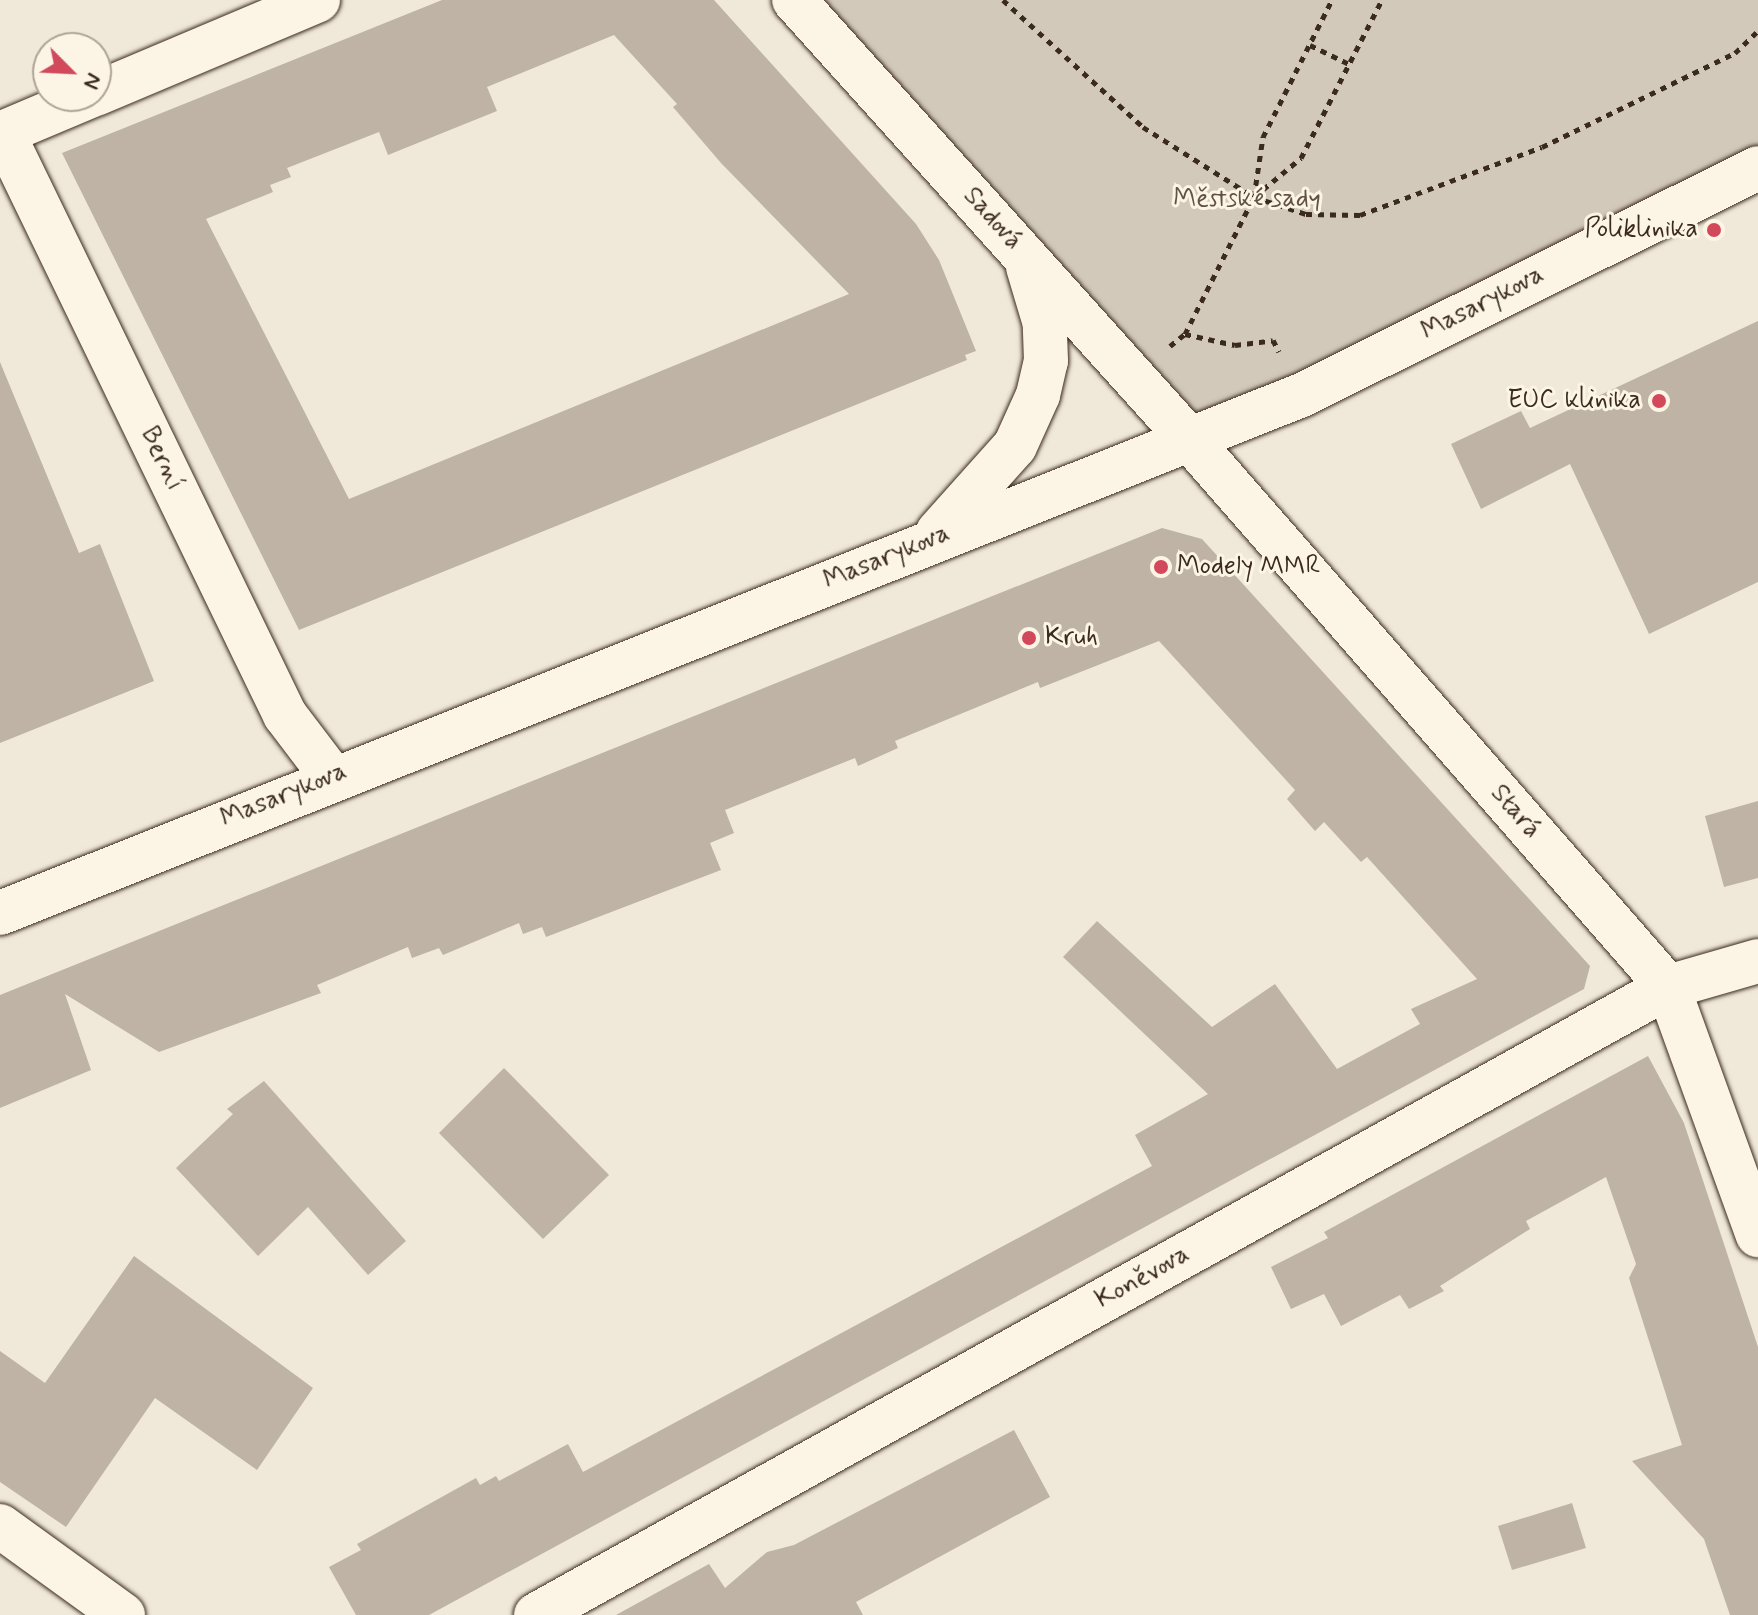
<!DOCTYPE html>
<meta charset="utf-8">
<style>
body{margin:0}
#map{position:relative;width:1758px;height:1615px;overflow:hidden;background:#f0e9d9;font-family:Mynerve,sans-serif}
div>[style]{position:absolute}
.green>*{inset:0;background:#d2c9ba}
.building>*{inset:0;background:#beb3a4}
.path>*{height:5px;margin-top:-2.5px;transform-origin:0;background:repeating-linear-gradient(90deg,#3b2a1e 0 6px,transparent 0 12px)}
.roads{filter:drop-shadow(0 0 2px #3b2a1e) drop-shadow(0 0 2px #3b2a1e)}
.minor>*{height:44px;margin:-22px;padding:0 22px;transform-origin:22px;border-radius:22px;background:#fcf5e5}
.tertiary>*{height:44px;margin:-22px;padding:0 22px;transform-origin:22px;border-radius:22px;background:#fcf5e5}
.dots>*{width:22px;height:22px;translate:-50% -50%;box-sizing:border-box;border:4px solid #fcf5e5;border-radius:50%}
span{translate:-50% -50%;white-space:nowrap;text-align:center;line-height:1.15;-webkit-text-stroke:6px #fcf5e5;paint-order:stroke}
.park-label{font-size:26px;color:#615245}
.street-label{font-size:26px;color:#3b2a1e}
.poi-label{font-size:26px;color:#3b2a1e}
.right{translate:-100% -50%;text-align:right}
.left{translate:0 -50%;text-align:left}
.north{position:absolute;left:32px;top:32px;width:80px;height:80px;box-sizing:border-box;background:#fcf5e5;border:2px solid #afa495;border-radius:50%;rotate:114deg;font-size:22px;font-weight:700;line-height:32px;text-align:center;color:#3b2a1e}
.north::after{content:'';display:block;margin:auto;width:28px;height:36px;background:#d1495b;clip-path:polygon(50% 0,100% 100%,50% 72%,0 100%)}
</style>
<div id="map">
<div class="green">
<div style="clip-path:polygon(794px 0,1758px 0,1758px 168px,1189px 439px)"></div>
</div>
<div class="building">
<div style="clip-path:polygon(evenodd,442px 0,714px 0,916px 224px,939px 260px,976px 351px,965px 355px,967px 360px,299px 630px,62px 153px,442px 0,614px 35px,677px 104px,673px 107px,721px 163px,849px 294px,349px 499px,206px 219px,273px 192px,270px 185px,291px 177px,287px 168px,379px 132px,388px 155px,497px 111px,487px 87px,614px 35px)"></div>
<div style="clip-path:polygon(1758px 321px,1758px 582px,1649px 634px,1570px 464px,1481px 509px,1451px 444px,1521px 411px,1530px 428px)"></div>
<div style="clip-path:polygon(0 362px,79px 553px,100px 544px,154px 681px,0 743px)"></div>
<div style="clip-path:polygon(1162px 528px,1202px 539px,1590px 966px,1584px 989px,429px 1615px,356px 1615px,329px 1567px,361px 1550px,357px 1544px,476px 1478px,480px 1485px,496px 1476px,499px 1481px,568px 1444px,583px 1472px,1152px 1166px,1135px 1135px,1208px 1094px,1063px 957px,1097px 921px,1212px 1027px,1275px 984px,1337px 1069px,1420px 1024px,1411px 1009px,1477px 979px,1367px 857px,1361px 862px,1324px 822px,1315px 831px,1287px 799px,1295px 790px,1159px 641px,1040px 688px,1038px 682px,895px 741px,898px 748px,858px 766px,855px 758px,725px 810px,734px 833px,710px 843px,721px 870px,546px 937px,542px 927px,523px 934px,519px 923px,443px 955px,439px 948px,412px 958px,408px 947px,317px 985px,321px 993px,159px 1052px,65px 994px,91px 1070px,0 1108px,0 995px)"></div>
<div style="clip-path:polygon(1758px 801px,1758px 878px,1724px 887px,1705px 816px)"></div>
<div style="clip-path:polygon(1648px 1056px,1684px 1123px,1758px 1347px,1758px 1615px,1730px 1615px,1704px 1539px,1632px 1461px,1682px 1445px,1629px 1278px,1636px 1264px,1606px 1177px,1526px 1221px,1530px 1229px,1440px 1286px,1444px 1291px,1409px 1309px,1400px 1295px,1341px 1326px,1324px 1294px,1291px 1309px,1271px 1267px,1328px 1238px,1324px 1232px)"></div>
<div style="clip-path:polygon(504px 1068px,609px 1175px,543px 1239px,439px 1133px)"></div>
<div style="clip-path:polygon(264px 1081px,406px 1241px,368px 1275px,308px 1207px,258px 1256px,176px 1168px,233px 1114px,227px 1109px)"></div>
<div style="clip-path:polygon(134px 1256px,313px 1388px,257px 1470px,155px 1398px,66px 1527px,0 1482px,0 1351px,45px 1383px)"></div>
<div style="clip-path:polygon(1014px 1430px,1050px 1497px,856px 1602px,863px 1615px,616px 1615px,709px 1564px,725px 1588px,767px 1552px,794px 1545px)"></div>
<div style="clip-path:polygon(1572px 1503px,1586px 1548px,1512px 1570px,1498px 1526px)"></div>
</div>
<div class="path">
<div style="left:1003px;top:0;width:189px;rotate:42.2deg"></div>
<div style="left:1143px;top:127px;width:131px;rotate:32.2deg"></div>
<div style="left:1254px;top:197px;width:55px;rotate:18.1deg"></div>
<div style="left:1306px;top:214px;width:54px;rotate:1.1deg"></div>
<div style="left:1360px;top:215px;width:194px;rotate:-20.5deg"></div>
<div style="left:1542px;top:147px;width:215px;rotate:-26deg"></div>
<div style="left:1735px;top:53px;width:32px;rotate:-44deg"></div>
<div style="left:1310px;top:45px;width:43px;rotate:26deg"></div>
<div style="left:1254px;top:197px;width:61px;rotate:-39.7deg"></div>
<div style="left:1301px;top:158px;width:178px;rotate:-62.9deg"></div>
<div style="left:1185px;top:334px;width:51px;rotate:12.4deg"></div>
<div style="left:1235px;top:345px;width:38px;rotate:-7deg"></div>
<div style="left:1273px;top:340px;width:13px;rotate:63deg"></div>
<div style="left:1170px;top:346px;width:19px;rotate:-39deg"></div>
<div style="left:1185px;top:334px;width:153px;rotate:-63.3deg"></div>
<div style="left:1254px;top:197px;width:61px;rotate:-81.5deg"></div>
<div style="left:1263px;top:137px;width:153px;rotate:-63.3deg"></div>
</div>
<div class="roads">
<div class="minor">
<div style="left:96px;top:94px;width:241px;rotate:-22.9deg"></div>
<div style="left:3px;top:133px;width:647px;rotate:64.15deg"></div>
<div style="left:285px;top:715px;width:78px;rotate:52.8deg"></div>
<div style="left:0;top:134px;width:98px;rotate:-22.9deg"></div>
<div style="left:1189px;top:439px;width:728px;rotate:48.84deg"></div>
<div style="left:1668px;top:987px;width:264px;rotate:70.1deg"></div>
<div style="left:0;top:1526px;width:152px;rotate:35.9deg"></div>
<div style="left:536px;top:1615px;width:1295px;rotate:-29.02deg"></div>
<div style="left:1668px;top:987px;width:94px;rotate:-16.1deg"></div>
</div>
<div class="tertiary">
<div style="left:794px;top:0;width:591px;rotate:48.02deg"></div>
<div style="left:938px;top:532px;width:115px;rotate:-48.2deg"></div>
<div style="left:1015px;top:446px;width:56px;rotate:-65.7deg"></div>
<div style="left:1038px;top:395px;width:35px;rotate:-77deg"></div>
<div style="left:1046px;top:361px;width:37px;rotate:-92deg"></div>
<div style="left:1045px;top:324px;width:59px;rotate:-106.6deg"></div>
<div style="left:0;top:913px;width:1401px;rotate:-21.7deg"></div>
<div style="left:1302px;top:395px;width:509px;rotate:-26.46deg"></div>
</div>
</div>
<div class="dots">
<div style="left:1714px;top:230px;background:#d1495b"></div>
<div style="left:1659px;top:401px;background:#d1495b"></div>
<div style="left:1161px;top:567px;background:#d1495b"></div>
<div style="left:1029px;top:638px;background:#d1495b"></div>
</div>
<div class="park-label">
<span style="left:1247px;top:200px">Městské sady</span>
</div>
<div class="street-label">
<span style="left:992px;top:219px;rotate:48deg">Sadová</span>
<span style="left:1483px;top:304px;rotate:-27deg">Masarykova</span>
<span style="left:161px;top:459px;rotate:64deg">Berní</span>
<span style="left:887px;top:558px;rotate:-22deg">Masarykova</span>
<span style="left:284px;top:796px;rotate:-22deg">Masarykova</span>
<span style="left:1515px;top:812px;rotate:49deg">Stará</span>
<span style="left:1143px;top:1278px;rotate:-29deg">Koněvova</span>
</div>
<div class="poi-label">
<span class="right" style="left:1698px;top:230px">Poliklinika</span>
<span class="right" style="left:1641px;top:401px">EUC klinika</span>
<span class="left" style="left:1177px;top:567px">Modely MMR</span>
<span class="left" style="left:1045px;top:638px">Kruh</span>
</div>
<div class="north">N</div>
</div>
